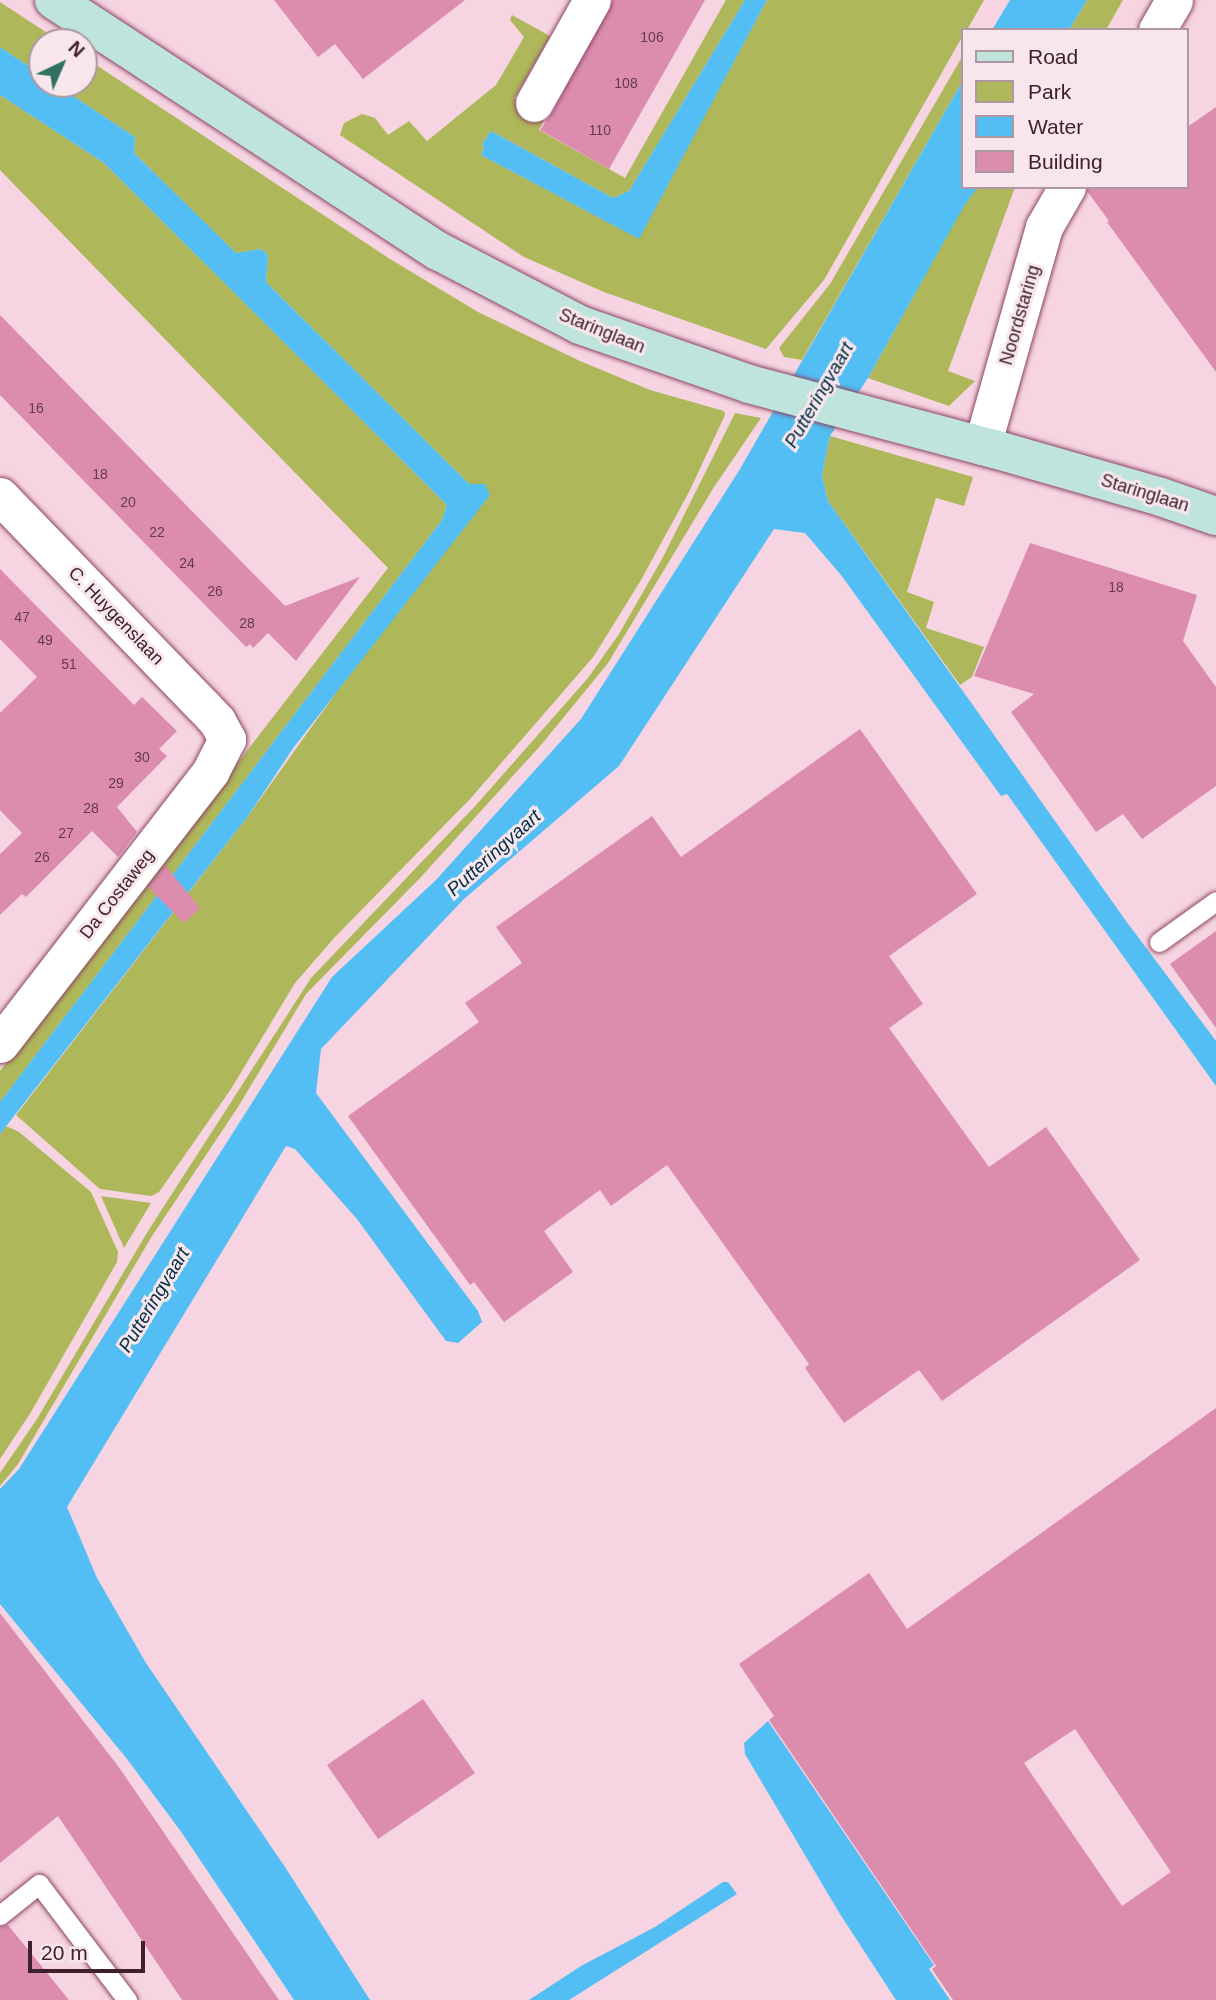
<!DOCTYPE html>
<style>
body{margin:0}
#map{position:relative;width:1216px;height:2000px;overflow:hidden;background:#f6d4e1;font-family:Helvetica,sans-serif}
div>[style]{position:absolute}
.green>*{inset:0;background:#aeb75a}
.water>*{inset:0;background:#52bef4}
.building>*{inset:0;background:#dc8dae}
.roads{filter:drop-shadow(0 0 2px #8c4564) drop-shadow(0 0 2px #8c4564)}
.lane>*{height:19px;margin:-9.5px;padding:0 9.5px;transform-origin:9.5px;border-radius:9.5px;background:#fff}
.street>*{height:37px;margin:-18.5px;padding:0 18.5px;transform-origin:18.5px;border-radius:18.5px;background:#fff}
.secondary>*{height:38px;margin:-19px;padding:0 19px;transform-origin:19px;border-radius:19px;background:#bfe4dc}
span{translate:-50% -50%;white-space:nowrap;text-align:center;line-height:1.15;-webkit-text-stroke:6px #f8e6ed;paint-order:stroke}
.number-label{font-size:14px;color:#663b4d}
.number-label span{-webkit-text-stroke-width:0}
.street-label{font-size:18px;color:#3f202d}
.water-label{font-size:19px;color:#002e44;font-style:italic}
.legend{position:absolute;left:961px;top:28px;width:228px;height:161px;box-sizing:border-box;background:#f8e6ed;border:2px solid #ae97a0;margin:0;padding:9px 12px;list-style:none;font-size:21px;color:#3f202d}
.legend li{display:flex;align-items:center;gap:14px;height:35px}
.legend b{width:35px;border:2px solid #ae97a0}
.north{position:absolute;left:28px;top:28px;width:70px;height:70px;box-sizing:border-box;background:#f8e6ed;border:2px solid #ae97a0;border-radius:50%;rotate:44deg;font-size:19px;font-weight:700;line-height:28px;text-align:center;color:#3f202d}
.north::after{content:'';display:block;margin:auto;width:24px;height:32px;background:#307160;clip-path:polygon(50% 0,100% 100%,50% 72%,0 100%)}
.scale{position:absolute;left:28px;top:1941px;width:117px;height:32px;box-sizing:border-box;border:4px solid #3f202d;border-top:0;padding-left:9px;font-size:21px;line-height:24px;white-space:nowrap;color:#3f202d;-webkit-text-stroke:5px #f8e6ed;paint-order:stroke}
</style>
<div id="map">
<div class="green">
<div style="clip-path:polygon(726px 0,745px 0,629px 191px,613px 198px,491px 131px,482px 144px,484px 147px,481px 155px,638px 238px,767px 0,984px 0,967px 30px,962px 30px,962px 37px,824px 280px,766px 349px,604px 292px,524px 257px,340px 135px,344px 123px,362px 114px,375px 118px,388px 135px,409px 121px,427px 141px,496px 85px,524px 37px,510px 20px,512px 15px,550px 36px,514px 99px,545px 118px,539px 130px,625px 178px)"></div>
<div style="clip-path:polygon(1087px 0,1123px 0,1106px 30px,1069px 30px)"></div>
<div style="clip-path:polygon(0 2px,61px 42px,42px 42px,42px 75px,0 47px)"></div>
<div style="clip-path:polygon(84px 57px,390px 259px,478px 312px,580px 361px,650px 390px,724px 411px,725px 415px,689px 492px,641px 580px,594px 656px,470px 799px,335px 937px,295px 983px,231px 1089px,159px 1192px,151px 1196px,100px 1189px,16px 1115px,248px 816px,485px 484px,469px 484px,266px 282px,268px 255px,261px 249px,236px 253px,134px 153px,135px 137px,55px 84px,84px 84px)"></div>
<div style="clip-path:polygon(962px 57px,962px 82px,802px 360px,784px 357px,779px 348px,830px 284px)"></div>
<div style="clip-path:polygon(0 95px,104px 163px,447px 505px,442px 520px,0 1102px,0 1071px,388px 568px,0 170px)"></div>
<div style="clip-path:polygon(978px 187px,1015px 187px,948px 371px,975px 381px,949px 406px,868px 378px,964px 205px)"></div>
<div style="clip-path:polygon(735px 413px,761px 418px,714px 487px,608px 663px,541px 745px,420px 878px,306px 994px,238px 1107px,152px 1236px,18px 1464px,0 1486px,0 1473px,37px 1419px,148px 1231px,311px 978px,477px 804px,588px 678px,619px 634px,662px 559px)"></div>
<div style="clip-path:polygon(830px 436px,973px 477px,964px 506px,936px 498px,907px 592px,934px 602px,926px 628px,984px 647px,972px 677px,960px 685px,828px 501px,822px 475px)"></div>
<div style="clip-path:polygon(6px 1126px,19px 1132px,91px 1192px,118px 1252px,117px 1262px,31px 1412px,0 1459px,0 1134px)"></div>
<div style="clip-path:polygon(101px 1196px,151px 1203px,124px 1248px)"></div>
</div>
<div class="water">
<div style="clip-path:polygon(745px 0,767px 0,639px 239px,481px 155px,484px 148px,482px 144px,491px 131px,613px 198px,629px 191px)"></div>
<div style="clip-path:polygon(1010px 0,1087px 0,1069px 30px,992px 30px)"></div>
<div style="clip-path:polygon(0 47px,42px 75px,42px 84px,55px 84px,135px 137px,134px 153px,236px 253px,261px 249px,268px 255px,266px 282px,469px 484px,485px 484px,490px 495px,294px 747px,248px 816px,0 1134px,0 1102px,442px 520px,447px 505px,104px 163px,0 95px)"></div>
<div style="clip-path:polygon(962px 82px,962px 187px,978px 187px,964px 206px,868px 378px,830px 436px,822px 475px,828px 501px,1126px 921px,1216px 1041px,1216px 1086px,1007px 794px,1001px 796px,841px 575px,805px 533px,774px 529px,619px 766px,464px 899px,321px 1049px,316px 1093px,478px 1311px,482px 1322px,458px 1343px,446px 1341px,357px 1219px,295px 1149px,286px 1146px,67px 1507px,97px 1578px,146px 1663px,285px 1867px,370px 2000px,294px 2000px,182px 1833px,127px 1759px,0 1604px,0 1489px,19px 1469px,332px 977px,436px 880px,581px 719px,740px 469px)"></div>
<div style="clip-path:polygon(768px 1721px,934px 1965px,929px 1969px,950px 2000px,896px 2000px,840px 1914px,745px 1754px,744px 1743px)"></div>
<div style="clip-path:polygon(723px 1882px,728px 1882px,737px 1894px,569px 2000px,529px 2000px,581px 1966px,655px 1927px)"></div>
</div>
<div class="building">
<div style="clip-path:polygon(274px 0,465px 0,363px 79px,335px 44px,318px 57px)"></div>
<div style="clip-path:polygon(613px 0,705px 0,609px 169px,540px 130px,552px 113px)"></div>
<div style="clip-path:polygon(1216px 107px,1216px 372px,1107px 222px,1109px 221px,1087px 191px,1088px 187px,1186px 187px,1186px 128px)"></div>
<div style="clip-path:polygon(0 315px,285px 606px,360px 577px,296px 661px,268px 633px,253px 648px,250px 644px,246px 647px,0 395px)"></div>
<div style="clip-path:polygon(1030px 543px,1197px 595px,1183px 641px,1216px 687px,1216px 786px,1142px 839px,1123px 814px,1096px 832px,1011px 712px,1034px 694px,974px 676px)"></div>
<div style="clip-path:polygon(0 569px,134px 705px,142px 697px,177px 731px,159px 749px,167px 756px,117px 807px,137px 832px,118px 857px,92px 831px,26px 897px,22px 894px,0 915px,0 854px,22px 833px,0 810px,0 713px,37px 677px,0 639px)"></div>
<div style="clip-path:polygon(860px 729px,977px 894px,889px 956px,923px 1004px,889px 1028px,989px 1167px,1046px 1127px,1140px 1260px,942px 1401px,919px 1370px,844px 1423px,805px 1368px,809px 1364px,667px 1165px,611px 1206px,600px 1190px,544px 1231px,573px 1272px,504px 1322px,474px 1282px,470px 1285px,348px 1116px,479px 1022px,465px 1003px,522px 963px,496px 927px,652px 816px,681px 857px)"></div>
<div style="clip-path:polygon(165px 865px,200px 908px,184px 923px,148px 887px)"></div>
<div style="clip-path:polygon(1216px 931px,1216px 1028px,1170px 964px)"></div>
<div style="clip-path:polygon(evenodd,1216px 1408px,1216px 2000px,953px 2000px,932px 1969px,936px 1966px,769px 1720px,774px 1716px,739px 1664px,869px 1573px,907px 1629px,1216px 1408px,1075px 1729px,1171px 1872px,1122px 1906px,1024px 1763px,1075px 1729px)"></div>
<div style="clip-path:polygon(0 1613px,118px 1766px,279px 2000px,182px 2000px,58px 1816px,0 1863px)"></div>
<div style="clip-path:polygon(423px 1699px,475px 1773px,378px 1839px,327px 1765px)"></div>
<div style="clip-path:polygon(8px 1925px,69px 2000px,0 2000px,0 1927px)"></div>
</div>
<div class="roads">
<div class="lane">
<div style="left:1159px;top:942px;width:70px;rotate:-35.7deg"></div>
<div style="left:0;top:1915px;width:50px;rotate:-38.5deg"></div>
<div style="left:39px;top:1884px;width:146px;rotate:52.8deg"></div>
</div>
<div class="street">
<div style="left:1157px;top:30px;width:34px;rotate:-60deg"></div>
<div style="left:534px;top:103px;width:118px;rotate:-60.6deg"></div>
<div style="left:982px;top:446px;width:228px;rotate:-74.2deg"></div>
<div style="left:1044px;top:227px;width:46px;rotate:-60.1deg"></div>
<div style="left:0;top:496px;width:292px;rotate:46deg"></div>
<div style="left:203px;top:706px;width:21px;rotate:47deg"></div>
<div style="left:217px;top:721px;width:21px;rotate:61deg"></div>
<div style="left:227px;top:739px;width:36px;rotate:117deg"></div>
<div style="left:211px;top:771px;width:345px;rotate:127.7deg"></div>
</div>
<div class="secondary">
<div style="left:54px;top:0;width:459px;rotate:33.2deg"></div>
<div style="left:438px;top:251px;width:160px;rotate:27.5deg"></div>
<div style="left:580px;top:325px;width:179px;rotate:19.2deg"></div>
<div style="left:749px;top:384px;width:253px;rotate:14.9deg"></div>
<div style="left:994px;top:449px;width:174px;rotate:16deg"></div>
<div style="left:1161px;top:497px;width:58px;rotate:19.1deg"></div>
</div>
</div>
<div class="number-label">
<span style="left:652px;top:37px">106</span>
<span style="left:626px;top:83px">108</span>
<span style="left:600px;top:130px">110</span>
<span style="left:36px;top:408px">16</span>
<span style="left:100px;top:474px">18</span>
<span style="left:128px;top:502px">20</span>
<span style="left:157px;top:532px">22</span>
<span style="left:187px;top:563px">24</span>
<span style="left:1116px;top:587px">18</span>
<span style="left:215px;top:591px">26</span>
<span style="left:22px;top:617px">47</span>
<span style="left:247px;top:623px">28</span>
<span style="left:45px;top:640px">49</span>
<span style="left:69px;top:664px">51</span>
<span style="left:142px;top:757px">30</span>
<span style="left:116px;top:783px">29</span>
<span style="left:91px;top:808px">28</span>
<span style="left:66px;top:833px">27</span>
<span style="left:42px;top:857px">26</span>
</div>
<div class="street-label">
<span style="left:1020px;top:315px;rotate:-74deg">Noordstaring</span>
<span style="left:602px;top:331px;rotate:22deg">Staringlaan</span>
<span style="left:1145px;top:493px;rotate:17deg">Staringlaan</span>
<span style="left:116px;top:616px;rotate:46deg">C. Huygenslaan</span>
<span style="left:117px;top:894px;rotate:-52deg">Da Costaweg</span>
</div>
<div class="water-label">
<span style="left:819px;top:395px;rotate:-60deg">Putteringvaart</span>
<span style="left:494px;top:853px;rotate:-42deg">Putteringvaart</span>
<span style="left:154px;top:1300px;rotate:-59deg">Putteringvaart</span>
</div>
<ul class="legend">
<li><b style="height:9px;background:#bfe4dc"></b>Road</li>
<li><b style="height:19px;background:#aeb75a"></b>Park</li>
<li><b style="height:19px;background:#52bef4"></b>Water</li>
<li><b style="height:19px;background:#dc8dae"></b>Building</li>
</ul>
<div class="north">N</div>
<div class="scale">20 m</div>
</div>
